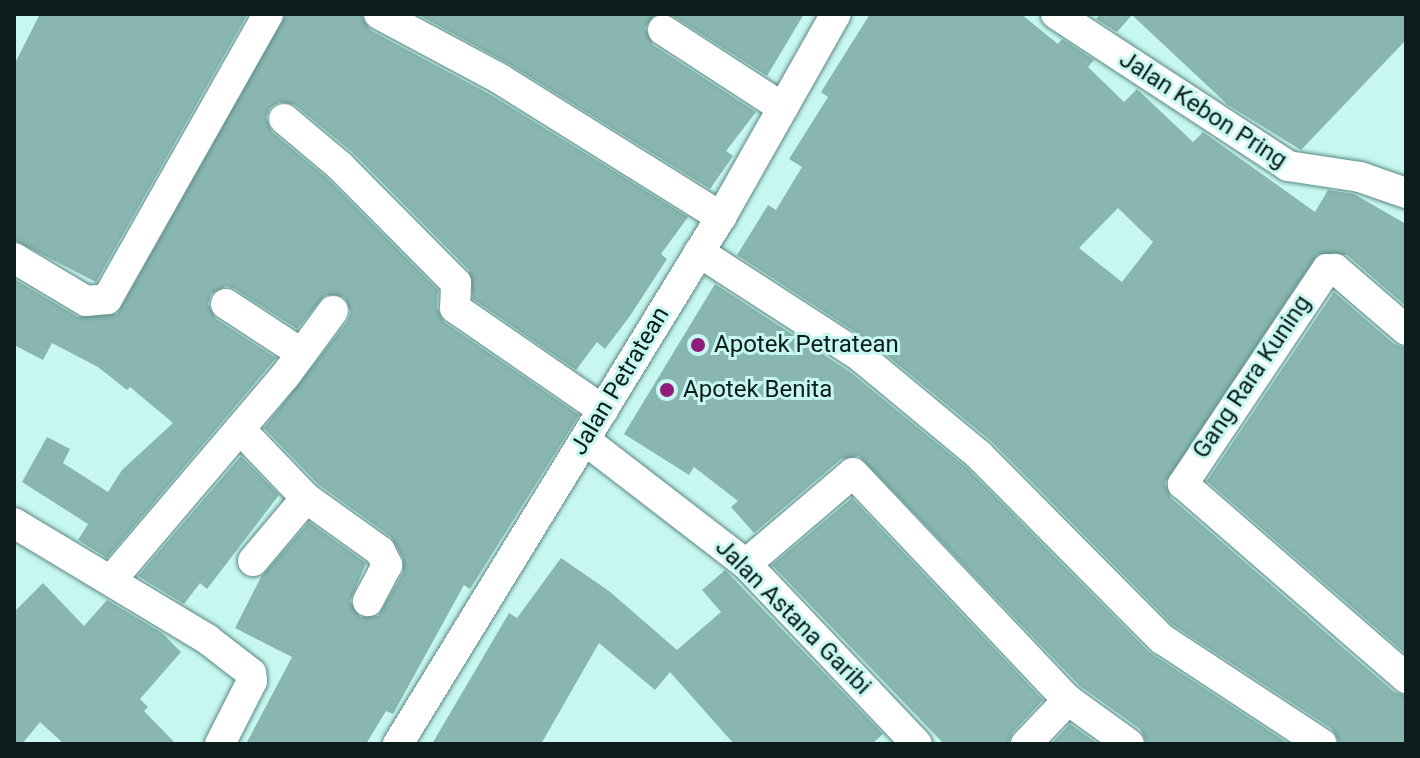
<!DOCTYPE html>
<style>
body{margin:0}
#map{position:relative;width:1420px;height:758px;overflow:hidden;background:#c8f7f1;font-family:Roboto,sans-serif}
div>[style]{position:absolute}
.building>*{inset:0;background:#89b6b1}
.roads{filter:drop-shadow(0 0 2px #5b8782) drop-shadow(0 0 2px #5b8782)}
.minor>*{height:30px;margin:-15px;padding:0 15px;transform-origin:15px;border-radius:15px;background:#fff}
.dots>*{width:22px;height:22px;translate:-50% -50%;box-sizing:border-box;border:4px solid #c8f7f1;border-radius:50%}
span{translate:-50% -50%;white-space:nowrap;text-align:center;line-height:1.15;-webkit-text-stroke:6px #c8f7f1;paint-order:stroke}
.street-label{font-size:24px;color:#0b1d1b}
.poi-label{font-size:24px;color:#0b1d1b}
.left{translate:0 -50%;text-align:left}
.frame{position:absolute;inset:0;border:16px solid #0b1d1b;pointer-events:none}
</style>
<div id="map">
<div class="building">
<div style="clip-path:polygon(40px 14px,247px 15px,96px 282px,14px 240px,14px 65px)"></div>
<div style="clip-path:polygon(286px 14px,361px 14px,370px 30px,491px 95px,688px 217px,661px 254px,667px 259px,630px 316px,605px 349px,597px 342px,576px 370px,473px 299px,469px 270px,352px 152px,295px 105px,279px 102px,270px 108px,266px 117px,272px 132px,328px 179px,438px 290px,437px 308px,444px 322px,579px 415px,470px 589px,464px 585px,393px 714px,386px 711px,366px 744px,246px 744px,292px 657px,235px 628px,261px 577px,309px 522px,366px 563px,350px 601px,360px 617px,378px 616px,403px 573px,403px 558px,391px 537px,318px 484px,264px 428px,347px 322px,351px 312px,344px 297px,325px 295px,297px 329px,235px 289px,226px 286px,211px 294px,208px 304px,216px 319px,276px 358px,107px 558px,78px 540px,88px 524px,22px 482px,47px 437px,70px 449px,63px 463px,108px 492px,122px 470px,173px 423px,130px 387px,127px 390px,98px 367px,52px 343px,43px 360px,14px 345px,14px 279px,78px 317px,117px 314px)"></div>
<div style="clip-path:polygon(417px 14px,655px 14px,645px 28px,653px 45px,756px 112px,726px 151px,733px 156px,710px 189px,509px 64px)"></div>
<div style="clip-path:polygon(670px 14px,804px 14px,767px 76px)"></div>
<div style="clip-path:polygon(evenodd,870px 14px,1021px 14px,1058px 44px,1062px 39px,1094px 60px,1088px 67px,1124px 102px,1137px 89px,1193px 142px,1203px 132px,1315px 212px,1328px 190px,1354px 194px,1406px 224px,1406px 306px,1347px 255px,1318px 254px,1165px 483px,1171px 498px,1394px 692px,1406px 696px,1406px 744px,1340px 744px,1332px 729px,1173px 625px,991px 441px,872px 343px,737px 255px,768px 205px,776px 210px,802px 167px,789px 159px,828px 97px,821px 92px,870px 14px,1118px 208px,1153px 242px,1122px 282px,1079px 248px,1118px 208px)"></div>
<div style="clip-path:polygon(1100px 14px,1406px 14px,1406px 40px,1301px 150px,1228px 105px,1132px 15px,1117px 32px,1096px 19px)"></div>
<div style="clip-path:polygon(715px 284px,850px 372px,967px 468px,1149px 652px,1289px 744px,1147px 744px,1140px 729px,1080px 686px,859px 456px,841px 459px,754px 533px,731px 507px,738px 501px,694px 467px,689px 475px,624px 434px)"></div>
<div style="clip-path:polygon(1334px 292px,1394px 344px,1406px 348px,1406px 654px,1207px 481px)"></div>
<div style="clip-path:polygon(241px 456px,279px 495px,207px 589px,200px 583px,184px 604px,138px 576px)"></div>
<div style="clip-path:polygon(852px 498px,1043px 700px,1013px 732px,1008px 744px,944px 744px,772px 565px)"></div>
<div style="clip-path:polygon(561px 558px,609px 591px,677px 650px,721px 612px,702px 590px,725px 570px,883px 734px,872px 744px,734px 744px,670px 672px,655px 690px,599px 643px,541px 744px,432px 744px,509px 613px,517px 618px)"></div>
<div style="clip-path:polygon(43px 583px,84px 626px,107px 600px,162px 633px,181px 652px,140px 699px,148px 707px,144px 711px,176px 744px,64px 744px,40px 722px,22px 744px,14px 744px,14px 612px)"></div>
<div style="clip-path:polygon(1070px 724px,1098px 744px,1051px 744px)"></div>
</div>
<div class="roads">
<div class="minor">
<div style="left:379px;top:14px;width:137px;rotate:28.2deg"></div>
<div style="left:500px;top:79px;width:261px;rotate:32deg"></div>
<div style="left:1056px;top:14px;width:277px;rotate:33.2deg"></div>
<div style="left:1288px;top:166px;width:73px;rotate:8.7deg"></div>
<div style="left:1360px;top:177px;width:49px;rotate:19.2deg"></div>
<div style="left:663px;top:30px;width:143px;rotate:33deg"></div>
<div style="left:284px;top:119px;width:73px;rotate:40deg"></div>
<div style="left:340px;top:166px;width:165px;rotate:45.2deg"></div>
<div style="left:456px;top:283px;width:25px;rotate:92deg"></div>
<div style="left:455px;top:308px;width:180px;rotate:34.6deg"></div>
<div style="left:699px;top:252px;width:193px;rotate:32.9deg"></div>
<div style="left:861px;top:357px;width:153px;rotate:39.7deg"></div>
<div style="left:979px;top:455px;width:260px;rotate:45.2deg"></div>
<div style="left:1162px;top:639px;width:191px;rotate:33.3deg"></div>
<div style="left:14px;top:258px;width:84px;rotate:30.8deg"></div>
<div style="left:86px;top:301px;width:21px;rotate:-5deg"></div>
<div style="left:107px;top:299px;width:327px;rotate:-60.5deg"></div>
<div style="left:226px;top:304px;width:90px;rotate:33.2deg"></div>
<div style="left:1406px;top:330px;width:94px;rotate:-139.3deg"></div>
<div style="left:1335px;top:269px;width:8px;rotate:180deg"></div>
<div style="left:1327px;top:269px;width:259px;rotate:123.8deg"></div>
<div style="left:1183px;top:484px;width:296px;rotate:41deg"></div>
<div style="left:240px;top:429px;width:95px;rotate:46.3deg"></div>
<div style="left:306px;top:498px;width:91px;rotate:35.6deg"></div>
<div style="left:380px;top:551px;width:16px;rotate:63deg"></div>
<div style="left:387px;top:565px;width:41px;rotate:117.8deg"></div>
<div style="left:585px;top:440px;width:203px;rotate:37.6deg"></div>
<div style="left:746px;top:564px;width:248px;rotate:46.5deg"></div>
<div style="left:14px;top:523px;width:225px;rotate:31deg"></div>
<div style="left:207px;top:639px;width:56px;rotate:37.7deg"></div>
<div style="left:251px;top:673px;width:8px;rotate:83deg"></div>
<div style="left:252px;top:681px;width:71px;rotate:116.9deg"></div>
<div style="left:253px;top:561px;width:82px;rotate:-49.9deg"></div>
<div style="left:746px;top:564px;width:140px;rotate:-40.4deg"></div>
<div style="left:853px;top:473px;width:313px;rotate:46.6deg"></div>
<div style="left:1068px;top:700px;width:75px;rotate:35.8deg"></div>
<div style="left:112px;top:579px;width:267px;rotate:-49.6deg"></div>
<div style="left:285px;top:376px;width:81px;rotate:-53.6deg"></div>
<div style="left:398px;top:744px;width:618px;rotate:-58.5deg"></div>
<div style="left:721px;top:217px;width:233px;rotate:-60.5deg"></div>
<div style="left:1026px;top:744px;width:61px;rotate:-46.3deg"></div>
</div>
</div>
<div class="dots">
<div style="left:698px;top:345px;background:#901b7a"></div>
<div style="left:667px;top:390px;background:#901b7a"></div>
</div>
<div class="street-label">
<span style="left:1203px;top:110px;rotate:33deg">Jalan Kebon Pring</span>
<span style="left:1252px;top:377px;rotate:-56deg">Gang Rara Kuning</span>
<span style="left:620px;top:381px;rotate:-59deg">Jalan Petratean</span>
<span style="left:793px;top:617px;rotate:45deg">Jalan Astana Garibi</span>
</div>
<div class="poi-label">
<span class="left" style="left:714px;top:345px">Apotek Petratean</span>
<span class="left" style="left:683px;top:390px">Apotek Benita</span>
</div>
<div class="frame"></div>
</div>
